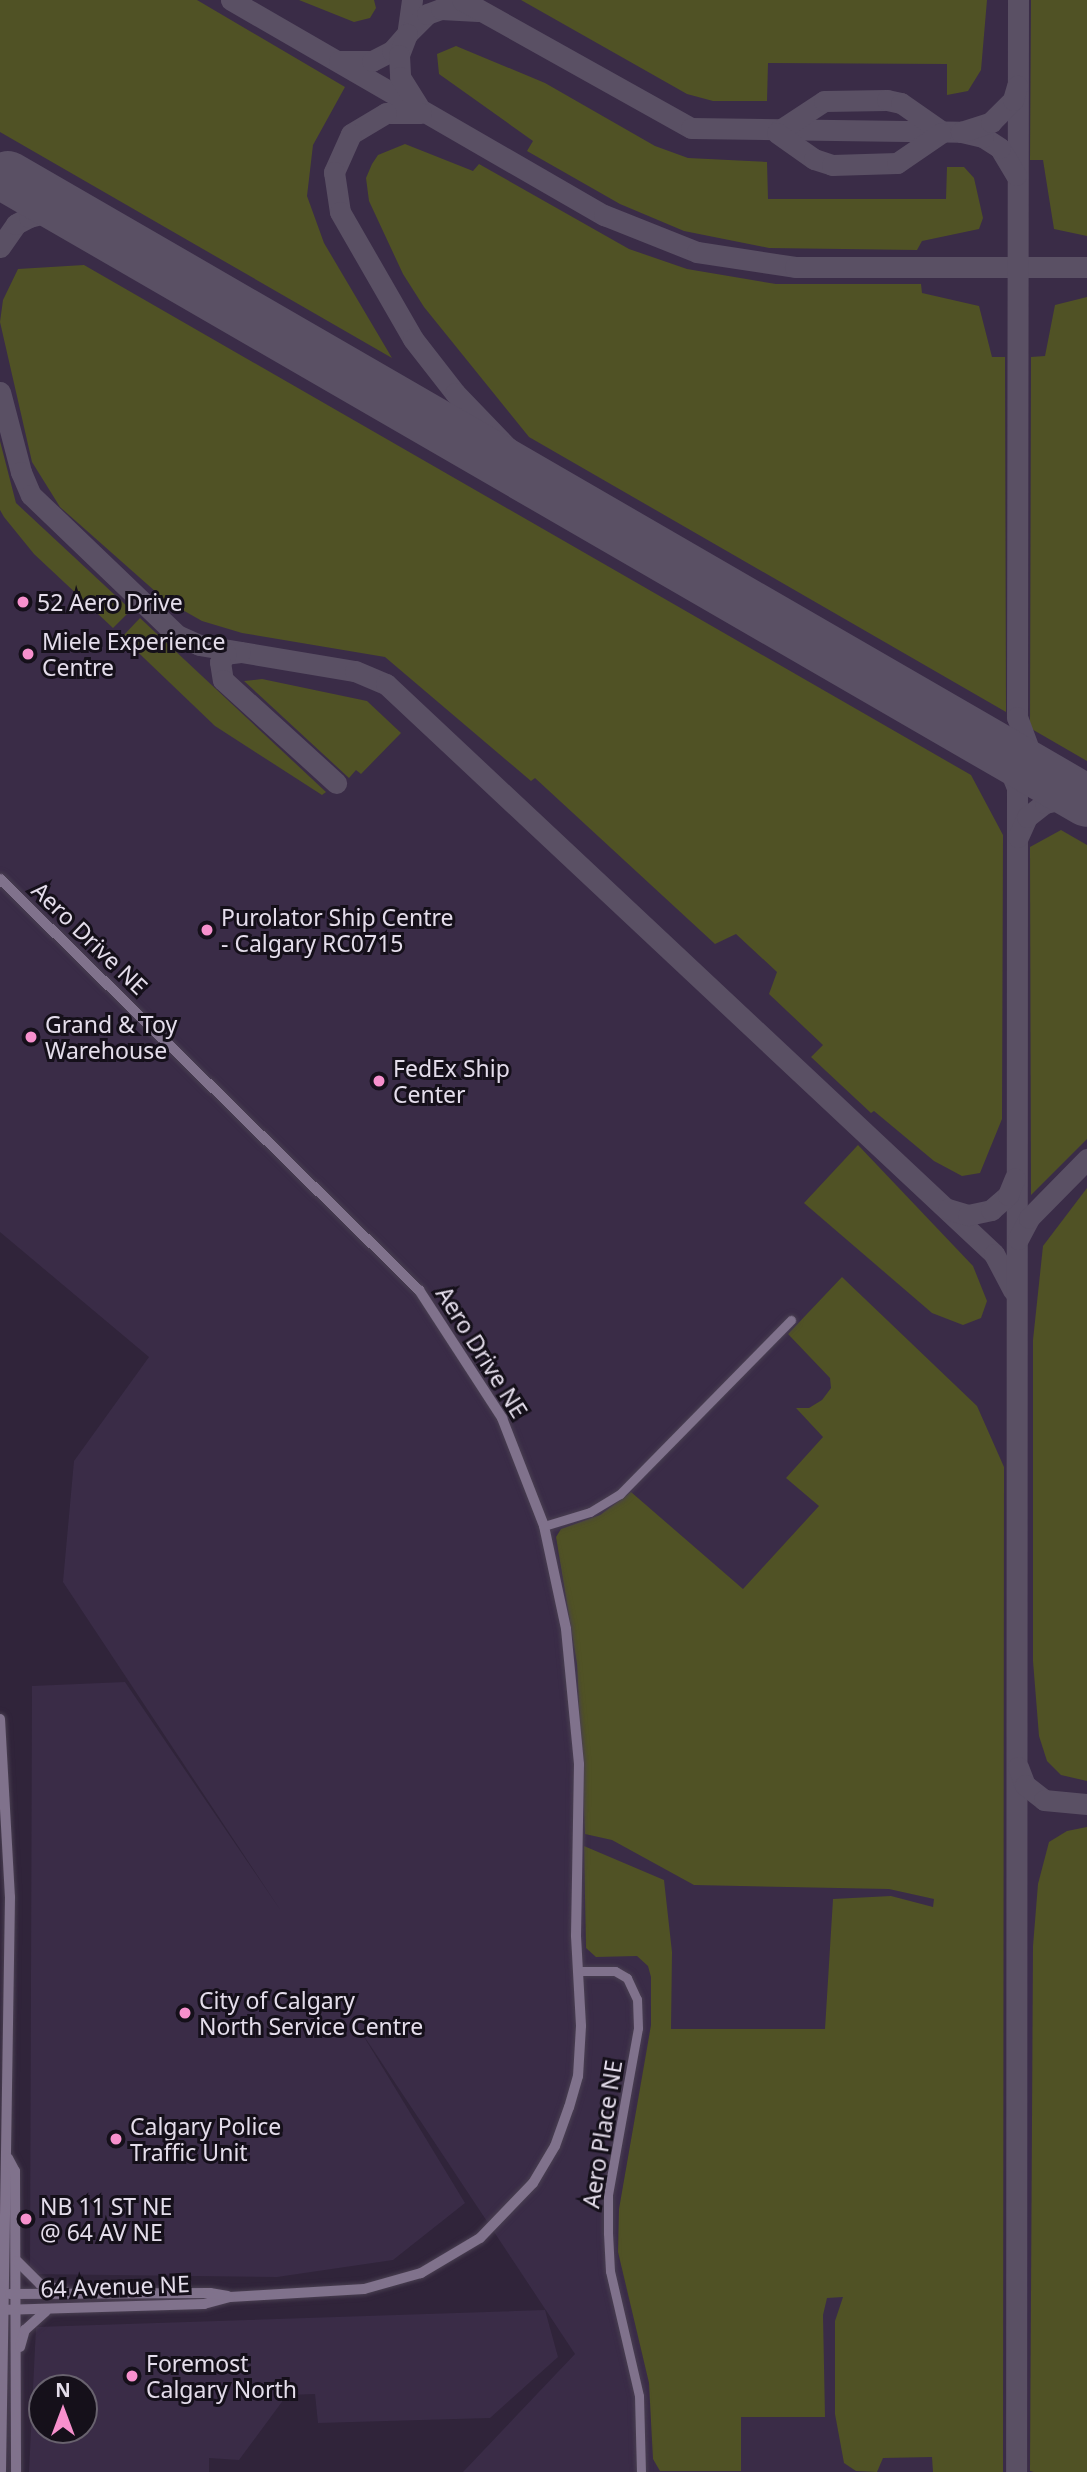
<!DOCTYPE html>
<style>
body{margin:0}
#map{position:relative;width:1087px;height:2472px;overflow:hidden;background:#30243a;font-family:"Noto Sans",sans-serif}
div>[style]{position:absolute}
.built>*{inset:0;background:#3a2c47}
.green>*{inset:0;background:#505225}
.taxiway>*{height:21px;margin:-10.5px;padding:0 10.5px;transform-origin:10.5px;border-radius:10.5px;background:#5a5064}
.runway>*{height:52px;margin:-26px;padding:0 26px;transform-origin:26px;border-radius:26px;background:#5a5064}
.roads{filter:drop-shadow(0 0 2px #493f51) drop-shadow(0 0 2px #493f51)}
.minor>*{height:9px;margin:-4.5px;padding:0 4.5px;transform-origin:4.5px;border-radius:4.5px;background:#80728c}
.tertiary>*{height:10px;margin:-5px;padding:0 5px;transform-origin:5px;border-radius:5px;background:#80728c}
.dots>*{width:19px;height:19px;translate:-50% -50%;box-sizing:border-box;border:4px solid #15101a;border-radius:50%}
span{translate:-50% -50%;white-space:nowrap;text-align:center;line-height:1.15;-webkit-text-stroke:6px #15101a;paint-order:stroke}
.poi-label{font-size:23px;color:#e4ddeb}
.left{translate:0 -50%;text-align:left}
.street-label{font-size:23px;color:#e4ddeb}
.north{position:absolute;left:28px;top:2374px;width:70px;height:70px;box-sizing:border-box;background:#15101a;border:2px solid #68626e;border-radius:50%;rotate:0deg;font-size:19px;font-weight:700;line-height:28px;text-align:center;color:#e4ddeb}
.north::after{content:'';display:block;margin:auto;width:24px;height:32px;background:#f790cd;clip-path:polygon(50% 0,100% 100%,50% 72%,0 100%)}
</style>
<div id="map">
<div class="built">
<div style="clip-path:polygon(0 0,1087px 0,1087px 2472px,463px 2472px,575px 2354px,358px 2027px,465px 2203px,393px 2260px,277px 2277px,30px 2274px,32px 1686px,125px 1682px,281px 1911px,63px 1582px,74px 1461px,149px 1357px,0 1232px)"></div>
<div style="clip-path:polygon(evenodd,545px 2310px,558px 2357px,490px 2418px,318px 2423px,315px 2394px,287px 2395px,239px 2460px,209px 2458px,209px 2472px,29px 2472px,36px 2327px,545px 2310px,42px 2388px,84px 2388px,84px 2430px,42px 2430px,42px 2388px)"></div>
</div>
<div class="green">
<div style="clip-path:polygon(0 0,197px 0,345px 87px,313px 145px,307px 196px,324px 243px,392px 358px,0 132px)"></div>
<div style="clip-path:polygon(299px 0,374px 0,376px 8px,370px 18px,354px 22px)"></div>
<div style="clip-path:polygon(521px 0,987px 0,981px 70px,968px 91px,947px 95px,947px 64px,768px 63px,767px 101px,713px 101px,687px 94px)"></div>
<div style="clip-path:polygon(1031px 0,1087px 0,1087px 236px,1054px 229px,1043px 160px,1030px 160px)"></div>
<div style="clip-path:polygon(456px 46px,545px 83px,655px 146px,688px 158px,767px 162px,768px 199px,946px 199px,947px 167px,964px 167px,974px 178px,983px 218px,979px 229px,922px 241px,917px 250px,769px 248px,684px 231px,620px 204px,527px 151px,533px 141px,439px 74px,437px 54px)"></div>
<div style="clip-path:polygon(405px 144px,473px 171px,479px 164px,629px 249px,687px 269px,776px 284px,921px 284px,922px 293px,979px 306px,992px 357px,1005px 357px,1006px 712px,529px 437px,424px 307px,403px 274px,369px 201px,366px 178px,372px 164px,378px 155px)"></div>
<div style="clip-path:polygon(84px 265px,971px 775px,1003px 835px,1002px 1119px,980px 1173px,962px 1176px,934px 1161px,874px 1111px,871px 1113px,811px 1057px,823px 1045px,769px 994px,777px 972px,736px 934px,715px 944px,535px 778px,531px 781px,385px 657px,242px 633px,202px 621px,165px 600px,60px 507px,32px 462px,0 322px,3px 300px,18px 269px)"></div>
<div style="clip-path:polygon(1087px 297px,1087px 761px,1030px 728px,1031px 357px,1045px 356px,1055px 305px)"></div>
<div style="clip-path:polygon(0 441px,16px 503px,131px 610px,113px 628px,34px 554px,4px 517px,0 510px)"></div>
<div style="clip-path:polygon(140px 618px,326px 792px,322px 795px,215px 726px,122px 637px)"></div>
<div style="clip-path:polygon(262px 679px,367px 701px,401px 733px,361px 774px,356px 770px,349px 778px,244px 681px)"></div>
<div style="clip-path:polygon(1061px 830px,1087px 845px,1087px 1139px,1031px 1195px,1030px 847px)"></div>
<div style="clip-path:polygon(858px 1145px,973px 1266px,987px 1301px,981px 1318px,963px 1325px,932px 1313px,804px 1203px)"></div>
<div style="clip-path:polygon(1087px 1188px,1087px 1781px,1061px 1775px,1047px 1761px,1039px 1736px,1033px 1661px,1033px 1340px,1043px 1246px)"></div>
<div style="clip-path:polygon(842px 1277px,977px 1406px,1004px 1467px,1003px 2472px,933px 2472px,932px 2457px,883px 2458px,877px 2472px,856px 2471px,844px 2463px,835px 2414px,835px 2321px,843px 2297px,827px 2298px,823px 2315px,825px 2417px,741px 2417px,741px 2471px,660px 2471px,653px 2459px,649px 2383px,618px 2252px,619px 2209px,651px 2025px,651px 1977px,648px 1966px,637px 1956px,596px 1957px,586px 1948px,584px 1846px,664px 1880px,672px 1952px,671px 2029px,825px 2029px,833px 1899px,891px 1896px,933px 1907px,934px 1899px,889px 1889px,694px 1885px,612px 1840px,585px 1834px,577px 1664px,556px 1537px,561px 1529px,600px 1515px,631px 1492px,743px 1589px,819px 1506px,786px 1478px,823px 1437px,796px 1408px,809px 1408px,822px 1400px,831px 1388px,830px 1378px,788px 1334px)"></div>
<div style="clip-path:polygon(1087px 1827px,1087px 2472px,1034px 2472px,1030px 2471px,1033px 1946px,1038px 1884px,1049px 1842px,1067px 1831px)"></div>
</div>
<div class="taxiway">
<div style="left:231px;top:0;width:431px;rotate:30deg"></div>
<div style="left:604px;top:215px;width:100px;rotate:21.7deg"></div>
<div style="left:697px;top:252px;width:99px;rotate:8.7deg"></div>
<div style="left:795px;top:267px;width:292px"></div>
<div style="left:412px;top:0;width:34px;rotate:98deg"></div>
<div style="left:407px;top:34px;width:28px;rotate:-45deg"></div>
<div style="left:427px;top:14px;width:15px;rotate:-20deg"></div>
<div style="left:441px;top:9px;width:37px;rotate:3deg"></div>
<div style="left:462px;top:0;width:262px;rotate:29.2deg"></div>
<div style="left:691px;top:128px;width:270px;rotate:0.8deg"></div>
<div style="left:1018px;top:0;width:717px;rotate:90.08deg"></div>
<div style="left:1017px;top:717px;width:46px;rotate:69.6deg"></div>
<div style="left:1033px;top:760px;width:54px;rotate:39deg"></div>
<div style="left:339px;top:61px;width:33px"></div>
<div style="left:372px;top:61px;width:22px;rotate:-27deg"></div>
<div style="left:392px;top:51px;width:23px;rotate:-49deg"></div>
<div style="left:407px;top:34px;width:22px;rotate:111deg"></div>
<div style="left:399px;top:55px;width:22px;rotate:87deg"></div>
<div style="left:400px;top:77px;width:34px;rotate:58deg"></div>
<div style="left:421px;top:113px;width:35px;rotate:180deg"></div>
<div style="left:386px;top:113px;width:41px;rotate:149deg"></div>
<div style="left:351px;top:134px;width:42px;rotate:114.1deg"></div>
<div style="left:334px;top:172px;width:40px;rotate:81.5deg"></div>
<div style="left:340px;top:212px;width:146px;rotate:60.1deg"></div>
<div style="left:413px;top:339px;width:68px;rotate:52.1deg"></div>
<div style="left:455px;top:393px;width:75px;rotate:46.1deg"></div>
<div style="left:507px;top:447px;width:87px;rotate:40.8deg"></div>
<div style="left:777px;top:132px;width:56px;rotate:-33.4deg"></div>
<div style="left:824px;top:101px;width:63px;rotate:-0.9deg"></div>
<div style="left:887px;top:100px;width:14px;rotate:12deg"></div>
<div style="left:901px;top:103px;width:49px;rotate:35deg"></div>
<div style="left:777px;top:133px;width:45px;rotate:35.1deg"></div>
<div style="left:814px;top:159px;width:19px;rotate:18deg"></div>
<div style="left:832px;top:165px;width:65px;rotate:-1.8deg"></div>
<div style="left:897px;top:163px;width:53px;rotate:-34.3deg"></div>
<div style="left:0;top:172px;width:9px;rotate:32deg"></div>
<div style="left:1016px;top:175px;width:31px;rotate:-121deg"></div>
<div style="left:1000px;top:148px;width:20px;rotate:-147deg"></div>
<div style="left:983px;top:137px;width:23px;rotate:-167deg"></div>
<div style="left:961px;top:132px;width:32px;rotate:-18deg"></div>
<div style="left:991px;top:122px;width:31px;rotate:-45deg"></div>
<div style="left:1013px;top:100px;width:15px;rotate:-74deg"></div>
<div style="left:0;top:247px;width:28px;rotate:-55deg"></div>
<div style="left:16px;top:224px;width:15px;rotate:-28deg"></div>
<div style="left:29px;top:217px;width:16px;rotate:-14deg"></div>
<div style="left:45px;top:213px;width:39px;rotate:12deg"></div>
<div style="left:0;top:392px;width:83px;rotate:75.3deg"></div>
<div style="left:21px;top:472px;width:25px;rotate:67deg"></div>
<div style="left:31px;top:495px;width:202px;rotate:43.8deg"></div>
<div style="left:177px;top:635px;width:24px;rotate:24deg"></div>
<div style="left:199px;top:645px;width:158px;rotate:9.5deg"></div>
<div style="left:355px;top:671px;width:34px;rotate:23deg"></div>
<div style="left:386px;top:684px;width:833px;rotate:43.15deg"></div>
<div style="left:994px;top:1254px;width:41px;rotate:62.2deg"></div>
<div style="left:240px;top:652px;width:14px;rotate:172deg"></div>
<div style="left:226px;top:654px;width:10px;rotate:127deg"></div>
<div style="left:220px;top:662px;width:18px;rotate:81deg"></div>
<div style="left:223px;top:680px;width:153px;rotate:42.3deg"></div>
<div style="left:967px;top:731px;width:51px;rotate:38.7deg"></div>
<div style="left:1007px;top:763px;width:27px;rotate:68deg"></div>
<div style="left:1017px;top:788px;width:1684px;rotate:90.03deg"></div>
<div style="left:1018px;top:837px;width:22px;rotate:-66deg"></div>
<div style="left:1027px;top:817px;width:23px;rotate:-38deg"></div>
<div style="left:1045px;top:803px;width:18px;rotate:-13deg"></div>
<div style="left:1063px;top:799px;width:25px;rotate:12deg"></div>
<div style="left:948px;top:1209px;width:21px;rotate:17deg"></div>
<div style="left:968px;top:1215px;width:24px;rotate:-12deg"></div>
<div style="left:991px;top:1210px;width:23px;rotate:-41deg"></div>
<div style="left:1008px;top:1195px;width:18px;rotate:-68deg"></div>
<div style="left:1018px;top:1239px;width:24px;rotate:-62deg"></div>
<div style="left:1029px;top:1218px;width:83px;rotate:-45.5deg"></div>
<div style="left:1018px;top:1767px;width:19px;rotate:69deg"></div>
<div style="left:1025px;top:1785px;width:24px;rotate:38deg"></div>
<div style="left:1044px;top:1800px;width:43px;rotate:5.3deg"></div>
</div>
<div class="runway">
<div style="left:8px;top:177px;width:1246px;rotate:30.04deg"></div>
</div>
<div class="roads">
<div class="minor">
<div style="left:544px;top:1526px;width:48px;rotate:-16.9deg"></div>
<div style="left:590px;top:1512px;width:35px;rotate:-31deg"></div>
<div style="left:620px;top:1494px;width:244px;rotate:-45.5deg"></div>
<div style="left:578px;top:1971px;width:37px"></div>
<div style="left:615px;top:1971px;width:14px;rotate:30deg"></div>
<div style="left:627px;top:1978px;width:23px;rotate:65deg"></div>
<div style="left:637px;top:1999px;width:29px;rotate:88deg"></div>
<div style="left:638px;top:2028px;width:170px;rotate:100.2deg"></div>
<div style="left:608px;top:2195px;width:38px;rotate:90deg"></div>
<div style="left:608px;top:2233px;width:38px;rotate:87deg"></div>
<div style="left:610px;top:2271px;width:128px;rotate:76.9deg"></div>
<div style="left:639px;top:2396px;width:76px;rotate:88.5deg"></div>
</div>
<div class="tertiary">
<div style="left:0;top:879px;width:587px;rotate:44.45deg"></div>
<div style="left:419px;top:1290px;width:153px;rotate:57deg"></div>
<div style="left:502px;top:1418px;width:116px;rotate:68.7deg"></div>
<div style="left:544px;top:1526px;width:105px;rotate:77.9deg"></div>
<div style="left:566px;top:1629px;width:136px;rotate:84.5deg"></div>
<div style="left:579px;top:1764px;width:172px;rotate:91deg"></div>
<div style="left:576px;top:1936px;width:90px;rotate:86.8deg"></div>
<div style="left:581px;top:2026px;width:50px;rotate:93.4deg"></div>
<div style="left:578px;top:2076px;width:32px;rotate:106deg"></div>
<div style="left:569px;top:2107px;width:41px;rotate:109.7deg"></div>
<div style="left:555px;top:2146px;width:43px;rotate:120.7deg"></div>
<div style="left:533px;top:2183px;width:76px;rotate:133.9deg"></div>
<div style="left:480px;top:2238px;width:69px;rotate:149.3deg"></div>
<div style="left:421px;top:2273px;width:59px;rotate:164.3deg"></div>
<div style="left:364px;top:2289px;width:134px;rotate:176.6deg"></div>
<div style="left:230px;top:2297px;width:27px;rotate:165deg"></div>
<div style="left:204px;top:2304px;width:204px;rotate:178.3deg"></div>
<div style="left:0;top:1719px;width:178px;rotate:86.8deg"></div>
<div style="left:10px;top:1897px;width:575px;rotate:90.9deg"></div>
<div style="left:8px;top:2158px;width:15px;rotate:62deg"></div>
<div style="left:15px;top:2171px;width:301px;rotate:89.8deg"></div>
<div style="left:17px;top:2261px;width:33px;rotate:45deg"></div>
<div style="left:40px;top:2284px;width:24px;rotate:15deg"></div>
<div style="left:10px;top:2294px;width:200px;rotate:-0.3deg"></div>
<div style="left:210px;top:2293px;width:18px;rotate:9deg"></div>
<div style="left:20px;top:2347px;width:18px;rotate:-74deg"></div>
<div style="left:25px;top:2330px;width:28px;rotate:-42deg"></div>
</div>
</div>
<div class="dots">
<div style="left:23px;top:602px;background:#f790cd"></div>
<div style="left:28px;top:654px;background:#f790cd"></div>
<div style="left:207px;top:930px;background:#f790cd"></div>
<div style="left:31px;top:1037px;background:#f790cd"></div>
<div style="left:379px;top:1081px;background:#f790cd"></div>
<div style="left:185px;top:2013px;background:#f790cd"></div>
<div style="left:116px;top:2139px;background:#f790cd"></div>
<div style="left:26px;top:2219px;background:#f790cd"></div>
<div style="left:132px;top:2376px;background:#f790cd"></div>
</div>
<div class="poi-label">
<span class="left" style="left:37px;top:602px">52 Aero Drive</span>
<span class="left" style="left:42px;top:654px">Miele Experience<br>Centre</span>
<span class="left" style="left:221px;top:930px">Purolator Ship Centre<br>- Calgary RC0715</span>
<span class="left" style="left:45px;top:1037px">Grand &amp; Toy<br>Warehouse</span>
<span class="left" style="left:393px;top:1081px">FedEx Ship<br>Center</span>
<span class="left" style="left:199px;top:2013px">City of Calgary<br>North Service Centre</span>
<span class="left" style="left:130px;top:2139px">Calgary Police<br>Traffic Unit</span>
<span class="left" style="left:40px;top:2219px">NB 11 ST NE<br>@ 64 AV NE</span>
<span class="left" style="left:146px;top:2376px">Foremost<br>Calgary North</span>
</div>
<div class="street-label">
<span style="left:90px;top:938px;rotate:44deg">Aero Drive NE</span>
<span style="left:482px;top:1352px;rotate:58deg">Aero Drive NE</span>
<span style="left:602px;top:2134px;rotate:-81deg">Aero Place NE</span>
<span style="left:115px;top:2286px;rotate:-2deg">64 Avenue NE</span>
</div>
<div class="north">N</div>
</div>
